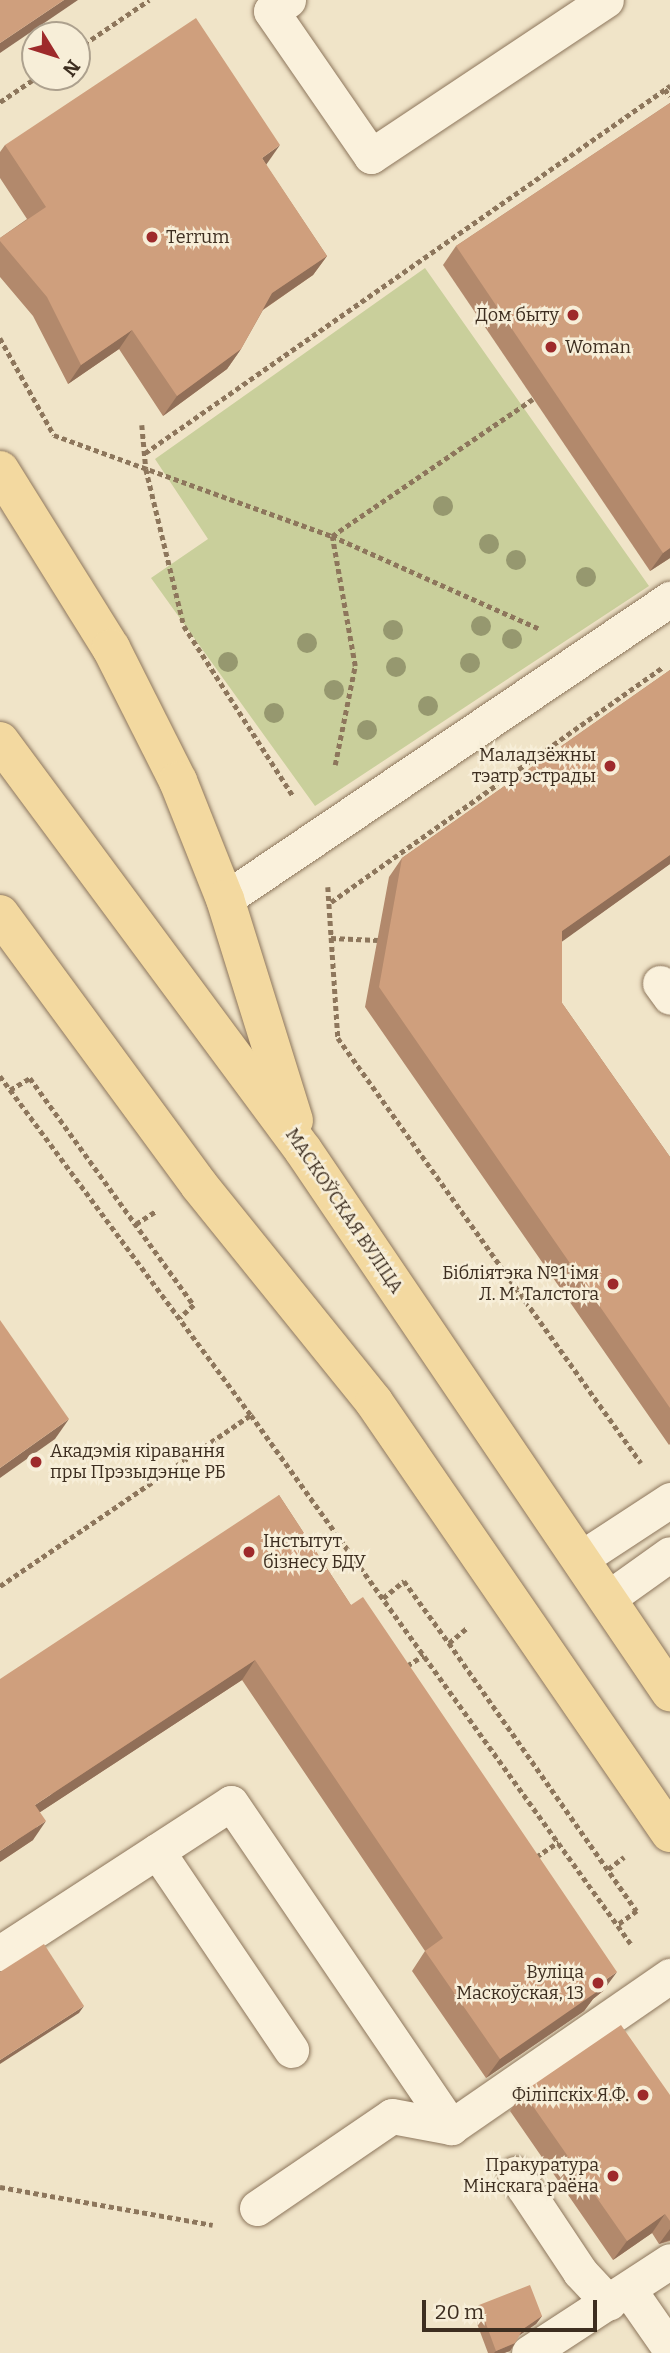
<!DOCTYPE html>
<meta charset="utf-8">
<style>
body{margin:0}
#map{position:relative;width:670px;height:2353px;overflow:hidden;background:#f0e4c8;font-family:Bitter,serif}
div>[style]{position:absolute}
.green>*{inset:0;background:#c9cf9b}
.path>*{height:4.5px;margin-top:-2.25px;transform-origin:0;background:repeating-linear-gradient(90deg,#8d765c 0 5px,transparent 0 8.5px)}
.roads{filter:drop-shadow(0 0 2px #8d765c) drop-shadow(0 0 2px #8d765c)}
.service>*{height:35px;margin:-17.5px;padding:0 17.5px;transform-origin:17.5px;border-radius:17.5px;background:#faf1dc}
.primary>*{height:38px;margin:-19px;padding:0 19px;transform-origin:19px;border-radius:19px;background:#f3d9a0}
.trees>*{width:20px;height:20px;margin:-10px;border-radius:50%;background:#96986f}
.wall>*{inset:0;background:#b2896c}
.shaded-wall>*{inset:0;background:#916f58}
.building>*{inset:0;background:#cf9f7d}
.dots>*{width:19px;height:19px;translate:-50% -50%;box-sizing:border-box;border:4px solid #f7eed8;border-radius:50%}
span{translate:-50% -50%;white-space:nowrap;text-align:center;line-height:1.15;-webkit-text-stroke:5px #f7eed8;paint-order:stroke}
.poi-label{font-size:18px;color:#3d2e20}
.left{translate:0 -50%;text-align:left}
.right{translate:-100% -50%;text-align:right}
.street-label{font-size:18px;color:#3d2e20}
.north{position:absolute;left:21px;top:21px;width:70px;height:70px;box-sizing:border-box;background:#f7eed8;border:2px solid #ada18e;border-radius:50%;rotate:128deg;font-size:19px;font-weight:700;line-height:28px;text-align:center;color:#3d2e20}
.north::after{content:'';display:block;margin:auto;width:24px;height:32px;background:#9e2a2b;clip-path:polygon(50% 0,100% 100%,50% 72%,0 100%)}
.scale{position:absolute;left:422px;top:2300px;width:175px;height:32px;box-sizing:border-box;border:4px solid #3d2e20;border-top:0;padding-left:9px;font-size:21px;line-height:24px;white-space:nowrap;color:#3d2e20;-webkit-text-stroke:5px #f7eed8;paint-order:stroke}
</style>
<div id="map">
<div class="green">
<div style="clip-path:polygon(425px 268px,649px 586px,315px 806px,151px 578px,208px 539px,155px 459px)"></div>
</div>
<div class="path">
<div style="left:77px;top:49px;width:87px;rotate:-34.2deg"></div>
<div style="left:665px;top:89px;width:9px;rotate:58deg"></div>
<div style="left:0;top:102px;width:45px;rotate:-34deg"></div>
<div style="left:0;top:338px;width:111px;rotate:60.9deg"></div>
<div style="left:54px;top:435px;width:296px;rotate:20deg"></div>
<div style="left:332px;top:536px;width:226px;rotate:24.1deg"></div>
<div style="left:142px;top:425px;width:44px;rotate:84.8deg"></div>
<div style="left:146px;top:469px;width:162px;rotate:76.4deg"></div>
<div style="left:184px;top:626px;width:202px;rotate:57.3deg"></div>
<div style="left:145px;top:453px;width:641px;rotate:-34.96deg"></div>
<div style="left:335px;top:765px;width:101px;rotate:-78.6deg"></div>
<div style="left:355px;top:666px;width:132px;rotate:-100deg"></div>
<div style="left:332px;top:536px;width:243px;rotate:-34.3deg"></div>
<div style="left:328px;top:887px;width:151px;rotate:86.2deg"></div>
<div style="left:338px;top:1038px;width:522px;rotate:54.51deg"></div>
<div style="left:331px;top:902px;width:405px;rotate:-35.3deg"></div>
<div style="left:331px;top:938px;width:47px;rotate:2.4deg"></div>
<div style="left:0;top:1076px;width:422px;rotate:53.5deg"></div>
<div style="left:251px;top:1415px;width:651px;rotate:54.31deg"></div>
<div style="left:10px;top:1090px;width:23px;rotate:-31deg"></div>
<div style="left:30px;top:1078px;width:280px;rotate:54.2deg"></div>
<div style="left:194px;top:1305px;width:19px;rotate:137deg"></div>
<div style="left:136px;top:1224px;width:24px;rotate:-33deg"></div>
<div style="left:0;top:1586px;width:304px;rotate:-34.3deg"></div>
<div style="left:383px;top:1598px;width:27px;rotate:-39deg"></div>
<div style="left:404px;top:1581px;width:77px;rotate:54deg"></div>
<div style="left:449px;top:1643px;width:327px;rotate:55deg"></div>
<div style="left:637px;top:1911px;width:24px;rotate:144deg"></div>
<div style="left:449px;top:1643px;width:23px;rotate:-40deg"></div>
<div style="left:407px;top:1666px;width:20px;rotate:-33deg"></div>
<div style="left:536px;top:1857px;width:27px;rotate:-34deg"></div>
<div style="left:608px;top:1869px;width:20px;rotate:-37deg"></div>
<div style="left:0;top:2187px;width:216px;rotate:10.1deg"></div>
</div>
<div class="roads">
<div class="service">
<div style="left:288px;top:0;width:20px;rotate:147deg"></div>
<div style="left:271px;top:11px;width:176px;rotate:55.4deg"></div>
<div style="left:371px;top:156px;width:282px;rotate:-33.6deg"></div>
<div style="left:225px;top:899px;width:537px;rotate:-33.99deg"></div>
<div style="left:660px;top:983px;width:17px;rotate:54deg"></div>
<div style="left:580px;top:1559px;width:108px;rotate:-33.2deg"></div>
<div style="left:607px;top:1599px;width:77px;rotate:-35.5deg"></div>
<div style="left:157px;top:1851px;width:240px;rotate:56deg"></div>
<div style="left:0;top:1953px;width:275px;rotate:-33deg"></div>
<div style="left:231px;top:1803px;width:392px;rotate:55.8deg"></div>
<div style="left:451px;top:2127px;width:266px;rotate:-34.6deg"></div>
<div style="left:515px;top:2174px;width:118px;rotate:56.4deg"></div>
<div style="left:580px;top:2272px;width:42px;rotate:46.9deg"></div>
<div style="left:257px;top:2208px;width:163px;rotate:-34.3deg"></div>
<div style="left:392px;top:2116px;width:60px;rotate:10.6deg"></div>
<div style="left:629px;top:2290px;width:72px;rotate:55.2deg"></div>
<div style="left:529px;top:2353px;width:168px;rotate:-33.1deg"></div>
</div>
<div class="primary">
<div style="left:0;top:470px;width:210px;rotate:58.1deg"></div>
<div style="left:111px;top:648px;width:149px;rotate:63.3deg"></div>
<div style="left:178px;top:781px;width:127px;rotate:68.3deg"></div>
<div style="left:225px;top:899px;width:232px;rotate:72.7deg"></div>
<div style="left:0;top:741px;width:509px;rotate:53.47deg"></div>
<div style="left:303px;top:1150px;width:655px;rotate:55.9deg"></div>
<div style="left:0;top:914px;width:336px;rotate:53.7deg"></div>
<div style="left:199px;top:1185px;width:279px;rotate:51.1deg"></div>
<div style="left:374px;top:1402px;width:523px;rotate:55.52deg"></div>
</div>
</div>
<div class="trees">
<div style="left:443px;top:506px"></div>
<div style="left:489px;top:544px"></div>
<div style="left:516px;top:560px"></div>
<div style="left:586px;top:577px"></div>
<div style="left:481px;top:626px"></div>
<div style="left:393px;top:630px"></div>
<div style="left:512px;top:639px"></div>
<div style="left:307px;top:643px"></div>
<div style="left:228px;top:662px"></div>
<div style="left:470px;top:663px"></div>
<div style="left:396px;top:667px"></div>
<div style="left:334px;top:690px"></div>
<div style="left:428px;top:706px"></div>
<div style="left:274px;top:713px"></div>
<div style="left:367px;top:730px"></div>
</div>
<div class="wall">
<div style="clip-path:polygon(670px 103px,670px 558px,650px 571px,443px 265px,456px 246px)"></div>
<div style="clip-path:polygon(5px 145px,266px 165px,327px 256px,313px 275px,263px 310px,241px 349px,227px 369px,163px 416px,119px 349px,68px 384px,33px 316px,0 277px,0 238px,27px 219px,0 178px,0 152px)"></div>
<div style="clip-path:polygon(670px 670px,670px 864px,562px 941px,562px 1003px,670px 1157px,670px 1444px,669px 1445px,365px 1007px,389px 877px,402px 858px)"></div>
<div style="clip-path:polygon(279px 1495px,603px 1991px,593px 1999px,584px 2011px,486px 2078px,412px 1971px,425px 1951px,242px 1680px,40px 1812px,33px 1840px,0 1862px)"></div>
<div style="clip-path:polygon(523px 2092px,670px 2095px,670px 2241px,659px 2244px,652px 2233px,613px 2260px,510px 2111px)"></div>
<div style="clip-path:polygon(479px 2305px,542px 2316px,536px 2324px,519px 2335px,510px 2351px,504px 2353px,488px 2353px,473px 2313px)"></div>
</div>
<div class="shaded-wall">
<div style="clip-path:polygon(64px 0,78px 0,0 53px,0 43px)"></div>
<div style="clip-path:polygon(280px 145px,266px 165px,262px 158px)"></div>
<div style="clip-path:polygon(327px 256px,313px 275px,258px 313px,272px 293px)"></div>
<div style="clip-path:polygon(132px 330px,119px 349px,68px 384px,81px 365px)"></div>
<div style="clip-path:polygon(241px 349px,227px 369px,163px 416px,177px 396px)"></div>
<div style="clip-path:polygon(670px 548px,670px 558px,650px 571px,663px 553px)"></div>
<div style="clip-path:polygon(670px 855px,670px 864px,549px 951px,562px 931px)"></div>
<div style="clip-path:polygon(69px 1419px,55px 1439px,0 1478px,0 1468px)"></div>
<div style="clip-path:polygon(255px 1660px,242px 1680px,22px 1824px,35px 1805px)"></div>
<div style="clip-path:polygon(46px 1821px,33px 1840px,0 1862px,0 1851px)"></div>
<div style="clip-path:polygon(617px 1972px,603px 1991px,593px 1999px,584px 2011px,486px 2078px,500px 2059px,595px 1987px)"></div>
<div style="clip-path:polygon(84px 2006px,79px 2013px,0 2064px,0 2060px)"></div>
<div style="clip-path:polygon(665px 2214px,652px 2233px,613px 2260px,627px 2241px)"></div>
<div style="clip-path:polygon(670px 2229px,670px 2240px,659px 2244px)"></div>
<div style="clip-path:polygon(542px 2316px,536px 2324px,517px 2337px,523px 2329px)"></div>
<div style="clip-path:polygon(515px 2343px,510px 2351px,504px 2353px,494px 2353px,496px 2351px)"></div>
</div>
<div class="building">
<div style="clip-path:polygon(0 0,64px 0,0 43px)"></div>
<div style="clip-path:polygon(196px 18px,280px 145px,262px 158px,327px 256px,272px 293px,241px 349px,177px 396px,132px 330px,81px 365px,47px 297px,0 241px,0 238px,46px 207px,5px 145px)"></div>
<div style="clip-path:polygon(670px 103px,670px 548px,663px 553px,456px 246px)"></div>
<div style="clip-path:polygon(670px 670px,670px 855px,562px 931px,562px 1003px,670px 1157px,670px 1408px,379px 987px,402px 858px)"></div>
<div style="clip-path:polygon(0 1320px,69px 1419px,0 1468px)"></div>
<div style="clip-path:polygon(279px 1495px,351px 1605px,363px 1597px,617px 1972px,595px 1987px,598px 1991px,500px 2059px,425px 1951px,443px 1938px,255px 1660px,35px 1805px,46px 1821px,0 1851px,0 1679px)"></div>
<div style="clip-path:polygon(44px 1944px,84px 2006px,0 2060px,0 1972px)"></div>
<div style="clip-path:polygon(621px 2025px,670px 2095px,670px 2221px,665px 2214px,627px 2241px,523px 2092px)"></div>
<div style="clip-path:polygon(530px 2285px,542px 2316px,523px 2329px,515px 2343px,496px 2351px,479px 2305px)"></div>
</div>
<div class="dots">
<div style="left:152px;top:237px;background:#9e2a2b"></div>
<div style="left:573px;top:315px;background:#9e2a2b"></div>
<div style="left:551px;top:347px;background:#9e2a2b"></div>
<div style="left:610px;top:766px;background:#9e2a2b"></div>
<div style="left:613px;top:1284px;background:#9e2a2b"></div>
<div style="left:36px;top:1462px;background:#9e2a2b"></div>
<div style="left:249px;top:1552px;background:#9e2a2b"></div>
<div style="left:598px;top:1983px;background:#9e2a2b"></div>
<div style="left:643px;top:2095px;background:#9e2a2b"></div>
<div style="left:613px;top:2176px;background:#9e2a2b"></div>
</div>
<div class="poi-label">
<span class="left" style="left:166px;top:237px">Terrum</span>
<span class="right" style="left:559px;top:315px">Дом быту</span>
<span class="left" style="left:565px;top:347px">Woman</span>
<span class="right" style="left:596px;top:766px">Маладзёжны<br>тэатр эстрады</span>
<span class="right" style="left:599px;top:1284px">Бібліятэка №1 імя<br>Л. М. Талстога</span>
<span class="left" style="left:50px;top:1462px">Акадэмія кіравання<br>пры Прэзыдэнце РБ</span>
<span class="left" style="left:263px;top:1552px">Інстытут<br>бізнесу БДУ</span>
<span class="right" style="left:584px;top:1983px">Вуліца<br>Маскоўская, 13</span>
<span class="right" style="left:629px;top:2095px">Філіпскіх Я.Ф.</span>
<span class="right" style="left:599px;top:2176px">Пракуратура<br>Мінскага раёна</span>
</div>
<div class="street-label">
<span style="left:344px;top:1211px;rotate:56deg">МАСКОЎСКАЯ ВУЛІЦА</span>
</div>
<div class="north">N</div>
<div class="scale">20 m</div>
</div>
